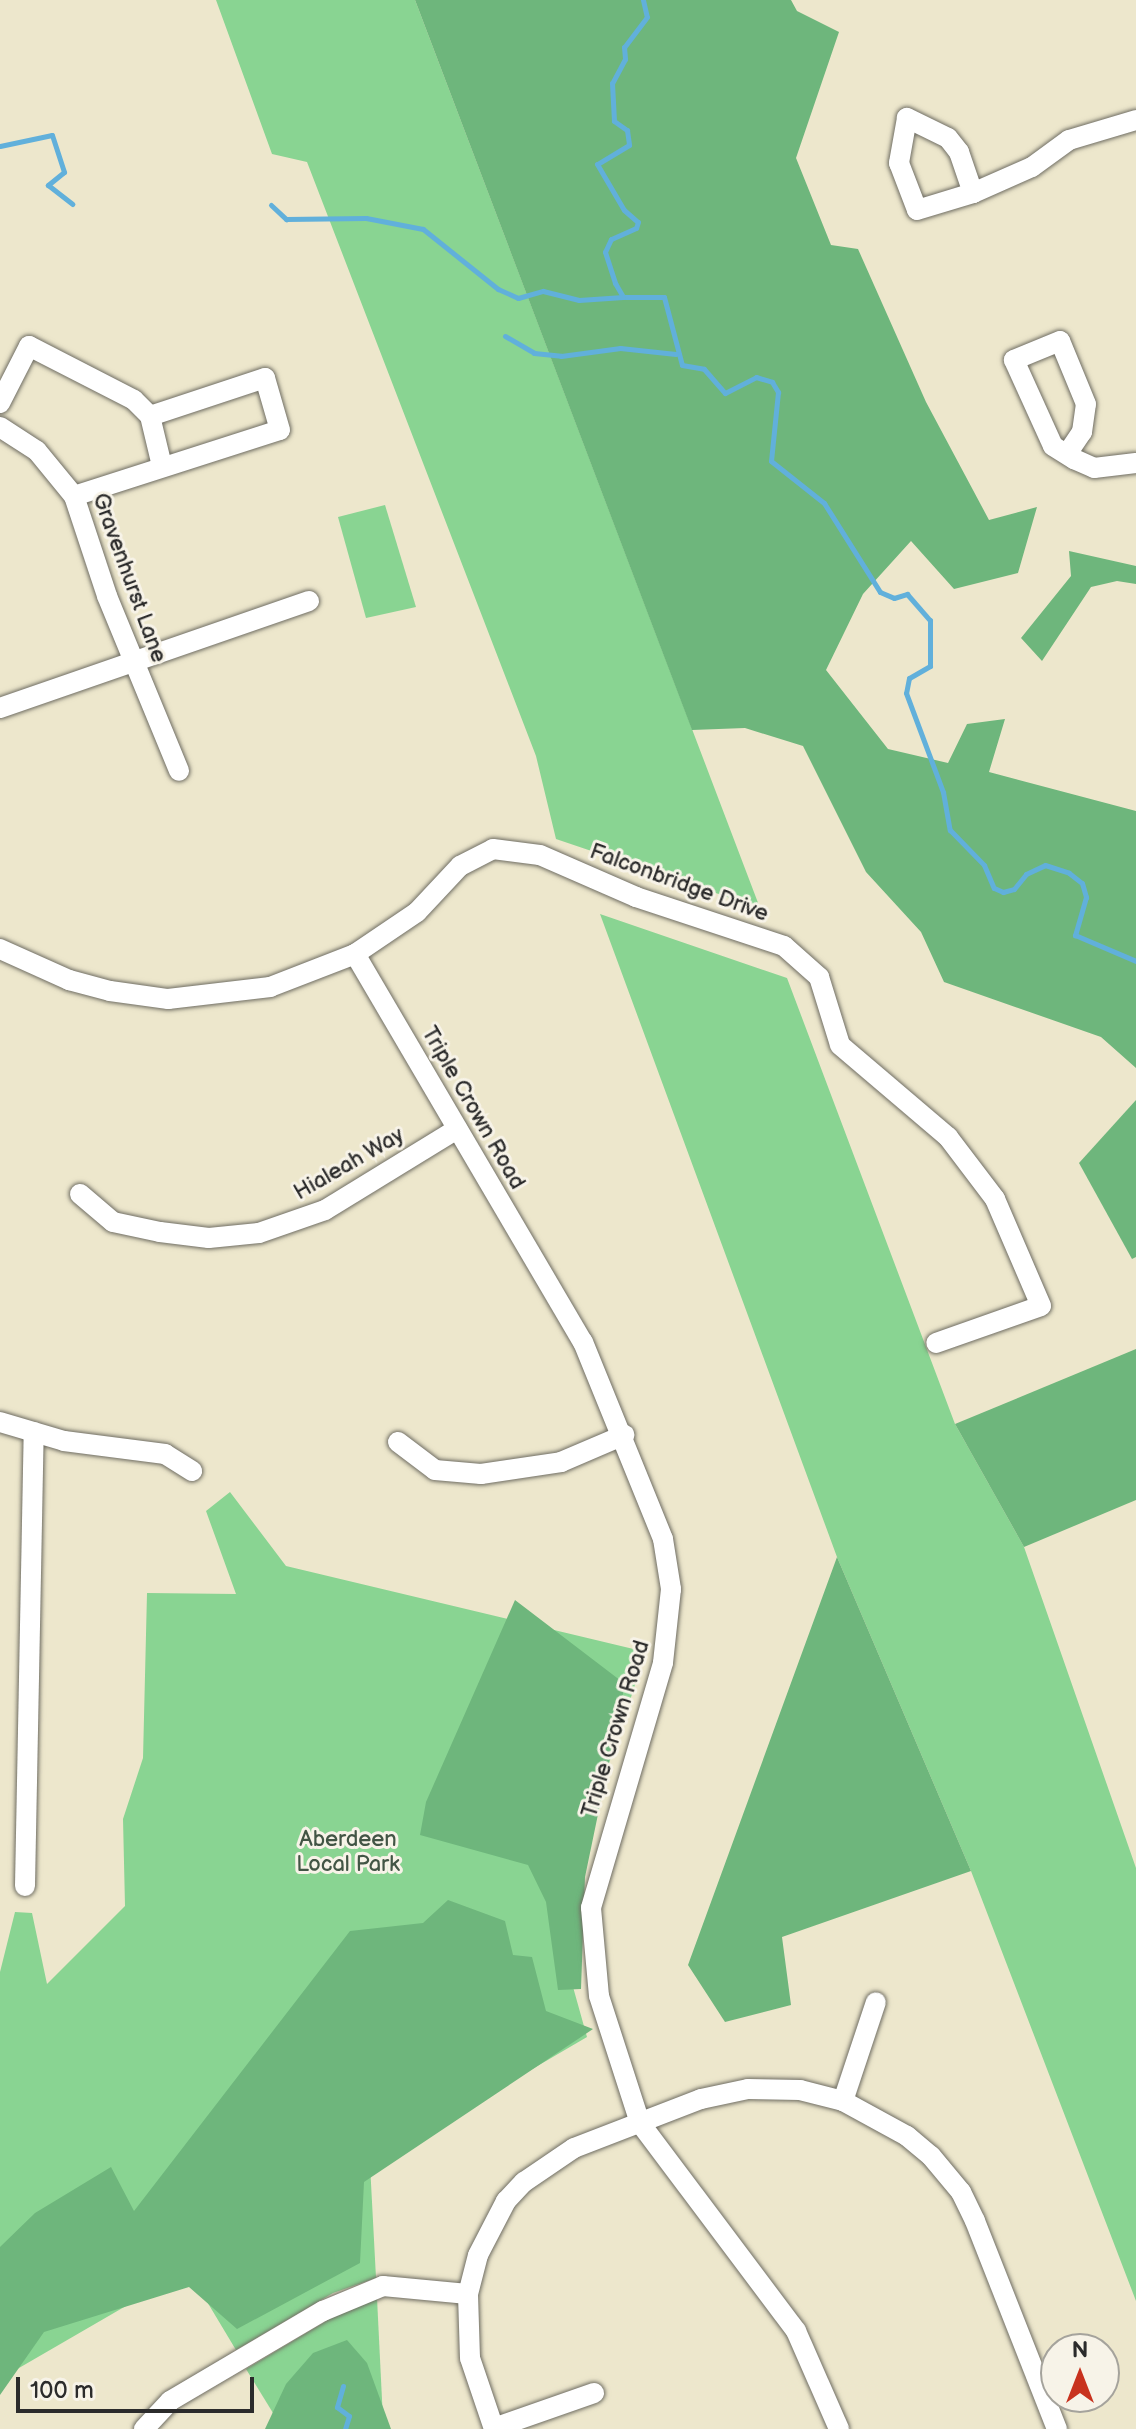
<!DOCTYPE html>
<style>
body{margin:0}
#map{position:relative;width:1136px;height:2429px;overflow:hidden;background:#ede7cc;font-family:"Balsamiq Sans",sans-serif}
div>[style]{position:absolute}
.green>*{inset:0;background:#89d492}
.forest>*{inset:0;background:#6eb67c}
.stream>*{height:5px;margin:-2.5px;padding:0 2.5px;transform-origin:2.5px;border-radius:2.5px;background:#61b0db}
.roads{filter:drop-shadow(0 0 2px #6f6d63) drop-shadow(0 0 2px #6f6d63)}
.minor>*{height:20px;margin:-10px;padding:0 10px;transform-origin:10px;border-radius:10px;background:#fff}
span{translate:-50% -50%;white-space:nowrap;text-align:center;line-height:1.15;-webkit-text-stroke:6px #f7f3e8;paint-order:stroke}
.street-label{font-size:22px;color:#2b2b2b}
.park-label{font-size:22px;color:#425545}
.north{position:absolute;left:1040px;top:2333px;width:80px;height:80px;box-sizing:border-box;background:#f7f3e8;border:2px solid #a5a39c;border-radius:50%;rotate:0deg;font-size:22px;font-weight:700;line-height:32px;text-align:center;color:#2b2b2b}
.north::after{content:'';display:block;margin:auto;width:28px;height:36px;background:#c8321e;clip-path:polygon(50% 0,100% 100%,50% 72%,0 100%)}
.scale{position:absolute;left:16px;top:2377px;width:238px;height:36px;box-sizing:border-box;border:4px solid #2b2b2b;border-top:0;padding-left:10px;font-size:24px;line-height:28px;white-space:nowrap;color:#2b2b2b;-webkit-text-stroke:6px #f7f3e8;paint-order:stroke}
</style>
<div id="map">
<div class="green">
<div style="clip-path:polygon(216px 0,415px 0,760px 908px,556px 839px,536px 756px,307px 162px,272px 154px)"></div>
<div style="clip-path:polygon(385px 505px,416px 607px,366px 618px,338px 517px)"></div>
<div style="clip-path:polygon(600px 914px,787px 978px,955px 1424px,1024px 1547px,1136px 1868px,1136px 2301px,971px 1871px,837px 1557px)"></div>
<div style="clip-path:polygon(230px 1492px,286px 1566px,646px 1652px,576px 1863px,568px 1969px,587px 2037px,370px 2164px,376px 2278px,333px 2293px,236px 2350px,188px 2270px,0 2379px,0 1972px,15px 1912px,32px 1913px,47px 1984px,125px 1906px,123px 1819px,143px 1758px,147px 1593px,236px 1594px,206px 1511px)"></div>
<div style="clip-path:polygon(377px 2298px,383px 2420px,273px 2413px,246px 2369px,348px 2308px)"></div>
</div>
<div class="forest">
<div style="clip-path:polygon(415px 0,791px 0,797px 11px,839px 32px,796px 158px,831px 245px,858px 249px,926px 402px,989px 520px,1037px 507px,1018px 573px,954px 589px,911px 541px,863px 594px,826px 670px,888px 749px,948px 763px,967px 724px,1005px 719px,989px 772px,1136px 811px,1136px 1068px,1101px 1037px,944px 982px,921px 932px,866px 872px,803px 746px,745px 728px,692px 730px)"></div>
<div style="clip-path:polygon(1069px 551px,1136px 566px,1136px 584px,1117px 581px,1091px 587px,1042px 661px,1021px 638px,1071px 576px)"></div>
<div style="clip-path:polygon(1136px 1100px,1136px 1257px,1132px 1259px,1079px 1163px)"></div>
<div style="clip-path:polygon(1136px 1349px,1136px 1500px,1024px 1547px,955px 1424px)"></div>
<div style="clip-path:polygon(837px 1557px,971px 1871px,782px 1937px,791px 2005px,725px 2022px,688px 1965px)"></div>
<div style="clip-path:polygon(515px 1600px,625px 1684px,585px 1877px,581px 1989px,558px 1990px,546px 1902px,528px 1865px,420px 1835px,426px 1802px)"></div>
<div style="clip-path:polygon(448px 1900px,505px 1921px,513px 1955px,532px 1957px,546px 2011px,593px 2029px,364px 2182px,360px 2263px,237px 2329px,189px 2287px,44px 2332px,0 2395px,0 2247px,35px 2213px,111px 2167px,134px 2211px,350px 1931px,423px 1923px)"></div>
<div style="clip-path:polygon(347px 2340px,367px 2363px,391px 2429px,265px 2429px,286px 2384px,313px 2353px)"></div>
</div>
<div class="stream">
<div style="left:643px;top:0;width:17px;rotate:77deg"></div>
<div style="left:647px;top:17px;width:38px;rotate:127deg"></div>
<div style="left:624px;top:47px;width:12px;rotate:85deg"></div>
<div style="left:625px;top:59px;width:27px;rotate:118deg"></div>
<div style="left:612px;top:83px;width:38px;rotate:87deg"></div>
<div style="left:614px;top:121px;width:16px;rotate:35deg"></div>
<div style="left:627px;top:130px;width:15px;rotate:82deg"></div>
<div style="left:629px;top:145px;width:37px;rotate:149deg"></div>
<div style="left:597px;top:164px;width:53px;rotate:59.6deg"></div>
<div style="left:624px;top:210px;width:18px;rotate:41deg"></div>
<div style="left:638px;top:222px;width:6px;rotate:108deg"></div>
<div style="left:636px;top:228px;width:27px;rotate:156deg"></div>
<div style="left:611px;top:239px;width:14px;rotate:115deg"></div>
<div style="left:605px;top:252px;width:33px;rotate:72deg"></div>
<div style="left:615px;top:283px;width:16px;rotate:60deg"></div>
<div style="left:623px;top:297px;width:41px"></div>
<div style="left:664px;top:297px;width:70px;rotate:75.2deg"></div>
<div style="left:682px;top:365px;width:22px;rotate:10deg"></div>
<div style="left:704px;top:369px;width:32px;rotate:49deg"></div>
<div style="left:725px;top:393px;width:35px;rotate:-27deg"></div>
<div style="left:756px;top:377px;width:17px;rotate:17deg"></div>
<div style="left:772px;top:382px;width:12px;rotate:59deg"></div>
<div style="left:778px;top:392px;width:69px;rotate:95.8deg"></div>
<div style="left:771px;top:461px;width:68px;rotate:38.4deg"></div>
<div style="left:824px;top:503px;width:105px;rotate:57.8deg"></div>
<div style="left:880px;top:592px;width:15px;rotate:23deg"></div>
<div style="left:894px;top:598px;width:14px;rotate:-17deg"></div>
<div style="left:907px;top:594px;width:35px;rotate:49deg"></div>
<div style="left:930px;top:620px;width:46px;rotate:90deg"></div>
<div style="left:930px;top:666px;width:24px;rotate:150deg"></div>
<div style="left:909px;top:678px;width:15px;rotate:101deg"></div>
<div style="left:906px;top:693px;width:106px;rotate:69.5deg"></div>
<div style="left:943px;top:792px;width:39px;rotate:80deg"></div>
<div style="left:950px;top:830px;width:49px;rotate:45.8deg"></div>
<div style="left:984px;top:865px;width:25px;rotate:67deg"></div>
<div style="left:994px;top:888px;width:10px;rotate:24deg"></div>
<div style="left:1003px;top:892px;width:11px;rotate:-15deg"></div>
<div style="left:1014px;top:889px;width:19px;rotate:-51deg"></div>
<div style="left:1026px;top:874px;width:21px;rotate:-25deg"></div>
<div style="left:1045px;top:865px;width:25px;rotate:18deg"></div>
<div style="left:1069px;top:873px;width:16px;rotate:38deg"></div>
<div style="left:1082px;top:883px;width:15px;rotate:74deg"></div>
<div style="left:1086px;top:897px;width:40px;rotate:106deg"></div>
<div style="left:1075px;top:935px;width:66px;rotate:23.1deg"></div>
<div style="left:0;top:146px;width:53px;rotate:-11.9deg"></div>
<div style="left:52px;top:135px;width:39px;rotate:72deg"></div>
<div style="left:64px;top:172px;width:21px;rotate:141deg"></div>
<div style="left:48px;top:185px;width:31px;rotate:38deg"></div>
<div style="left:271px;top:205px;width:21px;rotate:43deg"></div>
<div style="left:286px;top:219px;width:80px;rotate:-0.7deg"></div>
<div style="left:366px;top:218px;width:58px;rotate:10.9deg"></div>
<div style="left:423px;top:229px;width:96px;rotate:38.7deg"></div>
<div style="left:498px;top:289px;width:22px;rotate:24deg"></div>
<div style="left:518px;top:298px;width:26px;rotate:-16deg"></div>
<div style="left:543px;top:291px;width:37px;rotate:14deg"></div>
<div style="left:579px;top:300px;width:44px;rotate:-3.9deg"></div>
<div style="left:505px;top:336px;width:34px;rotate:30deg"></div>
<div style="left:534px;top:353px;width:27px;rotate:6deg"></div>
<div style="left:561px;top:356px;width:60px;rotate:-7.7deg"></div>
<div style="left:620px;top:348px;width:56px;rotate:6.1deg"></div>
<div style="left:343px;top:2386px;width:22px;rotate:106deg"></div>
<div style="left:337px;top:2407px;width:15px;rotate:37deg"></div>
<div style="left:349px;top:2416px;width:14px;rotate:107deg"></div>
</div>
<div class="roads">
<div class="minor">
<div style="left:973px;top:193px;width:43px;rotate:-108.9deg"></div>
<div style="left:959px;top:152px;width:18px;rotate:-128deg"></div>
<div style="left:948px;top:138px;width:46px;rotate:-154deg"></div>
<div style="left:907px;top:118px;width:46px;rotate:100.1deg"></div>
<div style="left:899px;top:163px;width:50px;rotate:69deg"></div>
<div style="left:917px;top:210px;width:59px;rotate:-16.9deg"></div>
<div style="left:973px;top:193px;width:64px;rotate:-23.8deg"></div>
<div style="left:1032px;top:167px;width:46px;rotate:-36.1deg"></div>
<div style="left:1069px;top:140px;width:70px;rotate:-16.6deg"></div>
<div style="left:0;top:403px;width:64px;rotate:-63deg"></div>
<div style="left:29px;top:346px;width:118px;rotate:27.2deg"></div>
<div style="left:134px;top:400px;width:23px;rotate:45deg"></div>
<div style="left:150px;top:416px;width:51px;rotate:76.5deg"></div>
<div style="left:0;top:427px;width:44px;rotate:33deg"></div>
<div style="left:37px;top:451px;width:58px;rotate:50.6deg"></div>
<div style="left:74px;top:496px;width:105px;rotate:71.7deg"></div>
<div style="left:107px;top:596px;width:189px;rotate:67.6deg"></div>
<div style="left:1067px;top:454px;width:27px;rotate:-56deg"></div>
<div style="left:1082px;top:432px;width:28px;rotate:-82deg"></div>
<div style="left:1086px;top:404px;width:68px;rotate:-112.4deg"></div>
<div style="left:1060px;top:341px;width:50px;rotate:157.6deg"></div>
<div style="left:1014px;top:360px;width:94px;rotate:65.6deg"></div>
<div style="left:1053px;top:446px;width:25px;rotate:32deg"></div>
<div style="left:1074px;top:459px;width:22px;rotate:24deg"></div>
<div style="left:1094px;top:468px;width:42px;rotate:-6.8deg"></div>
<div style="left:74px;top:496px;width:216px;rotate:-17.8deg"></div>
<div style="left:280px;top:430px;width:54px;rotate:-106.1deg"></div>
<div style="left:265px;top:378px;width:121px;rotate:161.7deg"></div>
<div style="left:0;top:708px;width:327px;rotate:-19.1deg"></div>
<div style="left:0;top:949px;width:76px;rotate:24.2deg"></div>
<div style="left:69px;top:980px;width:42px;rotate:15deg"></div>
<div style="left:110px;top:991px;width:59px;rotate:7.9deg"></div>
<div style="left:168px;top:999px;width:103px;rotate:-6.7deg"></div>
<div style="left:270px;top:987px;width:91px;rotate:-21.2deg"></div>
<div style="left:355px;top:954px;width:75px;rotate:-34.1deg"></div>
<div style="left:417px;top:912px;width:63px;rotate:-46.9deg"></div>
<div style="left:460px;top:866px;width:37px;rotate:-27deg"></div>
<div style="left:493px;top:849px;width:47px;rotate:7.3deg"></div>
<div style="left:540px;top:855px;width:105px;rotate:23.6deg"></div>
<div style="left:636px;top:897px;width:156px;rotate:18.3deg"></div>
<div style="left:784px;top:946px;width:47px;rotate:41.5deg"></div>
<div style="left:819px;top:977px;width:71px;rotate:72.8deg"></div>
<div style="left:840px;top:1045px;width:142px;rotate:40.4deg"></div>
<div style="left:948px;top:1137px;width:78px;rotate:52.8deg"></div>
<div style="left:995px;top:1199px;width:116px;rotate:66.7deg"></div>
<div style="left:1041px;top:1306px;width:111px;rotate:160.6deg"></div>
<div style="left:355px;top:954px;width:450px;rotate:59.6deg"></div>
<div style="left:583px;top:1342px;width:213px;rotate:67.9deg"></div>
<div style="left:663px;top:1539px;width:51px;rotate:80.9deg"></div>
<div style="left:671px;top:1589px;width:74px;rotate:96.2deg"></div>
<div style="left:663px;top:1663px;width:255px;rotate:106.4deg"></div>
<div style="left:591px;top:1908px;width:88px;rotate:84.8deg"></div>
<div style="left:599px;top:1996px;width:133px;rotate:72.1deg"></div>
<div style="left:640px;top:2123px;width:260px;rotate:53.1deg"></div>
<div style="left:796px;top:2331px;width:107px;rotate:66.3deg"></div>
<div style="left:80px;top:1194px;width:43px;rotate:40.3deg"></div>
<div style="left:113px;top:1222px;width:48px;rotate:12deg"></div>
<div style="left:160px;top:1232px;width:49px;rotate:7deg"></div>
<div style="left:209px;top:1238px;width:50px;rotate:-5.7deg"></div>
<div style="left:259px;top:1233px;width:70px;rotate:-19.2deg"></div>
<div style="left:325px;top:1210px;width:155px;rotate:-31.5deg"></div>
<div style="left:0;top:1422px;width:67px;rotate:16.5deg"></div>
<div style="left:64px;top:1441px;width:102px;rotate:7.3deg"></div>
<div style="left:165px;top:1454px;width:32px;rotate:32deg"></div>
<div style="left:398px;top:1442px;width:46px;rotate:37.1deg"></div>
<div style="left:435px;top:1470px;width:46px;rotate:5deg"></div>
<div style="left:481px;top:1474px;width:81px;rotate:-8.5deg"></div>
<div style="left:561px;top:1462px;width:69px;rotate:-23.2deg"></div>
<div style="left:25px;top:1886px;width:454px;rotate:-88.9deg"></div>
<div style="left:843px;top:2101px;width:104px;rotate:-71.6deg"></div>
<div style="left:494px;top:2428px;width:106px;rotate:-19.3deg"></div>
<div style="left:144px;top:2429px;width:38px;rotate:-47deg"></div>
<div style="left:170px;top:2401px;width:178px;rotate:-30.5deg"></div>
<div style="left:323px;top:2311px;width:65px;rotate:-22.6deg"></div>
<div style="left:383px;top:2286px;width:85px;rotate:5.4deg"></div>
<div style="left:494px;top:2429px;width:75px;rotate:-108.7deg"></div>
<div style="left:470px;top:2358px;width:64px;rotate:-91.8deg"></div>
<div style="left:468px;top:2294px;width:40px;rotate:-75.6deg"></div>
<div style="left:478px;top:2255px;width:61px;rotate:-62.6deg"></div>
<div style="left:506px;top:2201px;width:26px;rotate:-47deg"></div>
<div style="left:524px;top:2182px;width:60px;rotate:-34.2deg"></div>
<div style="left:574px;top:2148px;width:136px;rotate:-21.1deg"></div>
<div style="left:701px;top:2099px;width:48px;rotate:-12deg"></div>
<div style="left:748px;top:2089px;width:52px;rotate:1.1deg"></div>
<div style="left:800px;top:2090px;width:44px;rotate:14.3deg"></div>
<div style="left:843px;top:2101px;width:73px;rotate:28.7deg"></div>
<div style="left:907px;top:2136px;width:31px;rotate:40deg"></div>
<div style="left:931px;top:2156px;width:47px;rotate:50.2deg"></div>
<div style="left:961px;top:2192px;width:32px;rotate:64deg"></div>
<div style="left:975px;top:2221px;width:224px;rotate:68.5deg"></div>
</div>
</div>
<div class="street-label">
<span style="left:129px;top:578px;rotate:70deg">Gravenhurst Lane</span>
<span style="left:679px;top:883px;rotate:20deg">Falconbridge Drive</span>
<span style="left:473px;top:1108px;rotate:60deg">Triple Crown Road</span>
<span style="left:349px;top:1164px;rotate:-30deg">Hialeah Way</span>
<span style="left:616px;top:1729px;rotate:-73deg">Triple Crown Road</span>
</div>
<div class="park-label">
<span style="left:348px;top:1852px">Aberdeen<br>Local Park</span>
</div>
<div class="north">N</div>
<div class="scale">100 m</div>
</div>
